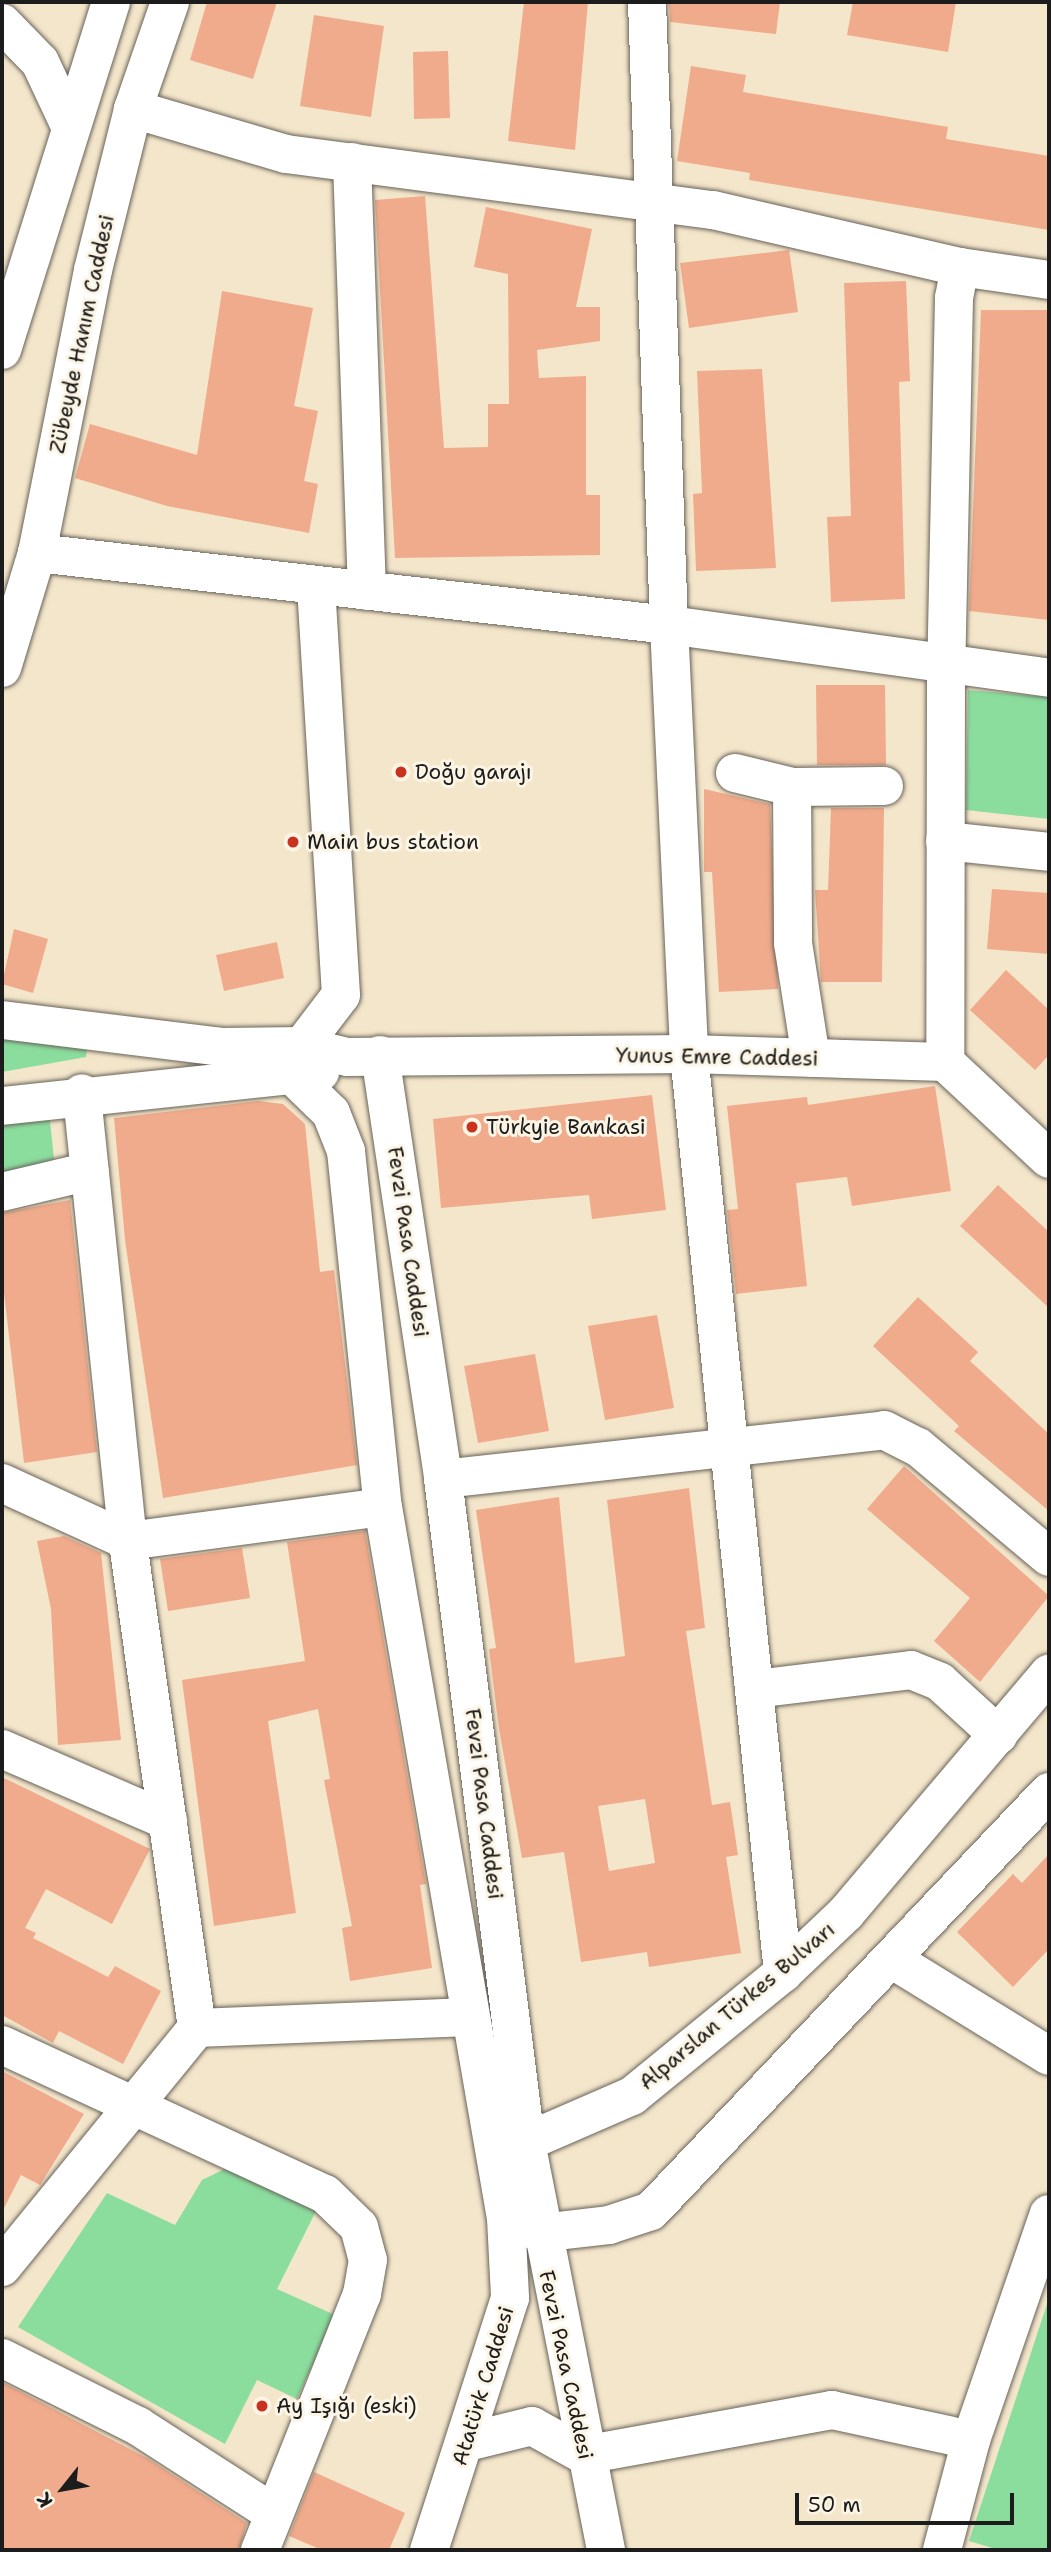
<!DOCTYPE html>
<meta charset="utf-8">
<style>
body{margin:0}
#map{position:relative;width:1051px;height:2552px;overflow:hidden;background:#f4e6cb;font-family:"Shantell Sans",sans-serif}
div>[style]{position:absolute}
.green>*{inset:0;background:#8bdd9e}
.building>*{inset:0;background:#f0ab8c}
.roads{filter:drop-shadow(0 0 2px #686359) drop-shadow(0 0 2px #686359)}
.minor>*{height:38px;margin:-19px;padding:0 19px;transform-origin:19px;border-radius:19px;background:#fff}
.major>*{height:38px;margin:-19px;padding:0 19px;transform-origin:19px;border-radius:19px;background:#fff}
.dots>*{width:19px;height:19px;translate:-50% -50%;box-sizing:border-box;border:4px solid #fcf5e5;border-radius:50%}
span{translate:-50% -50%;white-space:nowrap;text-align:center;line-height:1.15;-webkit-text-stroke:6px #fcf5e5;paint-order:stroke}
.street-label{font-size:21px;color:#1c1c1c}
.poi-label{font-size:21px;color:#1c1c1c}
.left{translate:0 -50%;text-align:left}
.frame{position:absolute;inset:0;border:4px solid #1c1c1c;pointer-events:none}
.north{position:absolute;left:28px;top:2454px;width:70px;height:70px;-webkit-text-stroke:5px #fcf5e5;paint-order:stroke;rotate:239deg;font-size:19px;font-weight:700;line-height:28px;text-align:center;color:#1c1c1c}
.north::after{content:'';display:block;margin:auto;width:24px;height:32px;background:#1c1c1c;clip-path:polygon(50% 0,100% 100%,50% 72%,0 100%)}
.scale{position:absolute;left:795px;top:2493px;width:219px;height:32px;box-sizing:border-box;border:4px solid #1c1c1c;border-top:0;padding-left:9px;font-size:21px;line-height:24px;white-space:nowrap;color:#1c1c1c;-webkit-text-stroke:5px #fcf5e5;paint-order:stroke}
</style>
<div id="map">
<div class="green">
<div style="clip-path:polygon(968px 690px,1049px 697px,1049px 819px,966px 810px)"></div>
<div style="clip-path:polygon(2px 1035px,87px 1049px,86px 1057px,2px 1072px)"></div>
<div style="clip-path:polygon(49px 1111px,55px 1169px,2px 1183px,2px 1120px)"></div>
<div style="clip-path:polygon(233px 2165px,317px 2209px,277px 2289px,335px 2315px,297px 2399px,257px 2380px,225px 2444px,18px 2327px,107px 2193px,175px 2225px,202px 2180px)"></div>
<div style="clip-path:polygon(1049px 2298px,1049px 2550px,999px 2550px,969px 2541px)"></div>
</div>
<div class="building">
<div style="clip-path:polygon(207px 2px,277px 2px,253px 79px,190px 60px)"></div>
<div style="clip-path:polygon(524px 2px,588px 2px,575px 150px,508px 141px)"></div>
<div style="clip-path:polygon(669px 2px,780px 2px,776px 34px,670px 22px)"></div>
<div style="clip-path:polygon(853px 2px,956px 2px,948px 52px,847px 35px)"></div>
<div style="clip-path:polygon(314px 15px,384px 26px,371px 117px,300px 106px)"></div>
<div style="clip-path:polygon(448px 51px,450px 118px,414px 119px,413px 52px)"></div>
<div style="clip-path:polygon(691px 66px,746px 75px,743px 92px,948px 127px,946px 139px,1049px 156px,1049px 230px,749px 180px,750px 173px,677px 161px)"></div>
<div style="clip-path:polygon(425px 196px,444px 448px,488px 447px,488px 404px,509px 404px,508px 274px,474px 267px,486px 207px,592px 229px,576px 307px,600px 307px,600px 341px,537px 350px,539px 378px,586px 376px,586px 495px,600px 495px,600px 555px,395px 558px,375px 200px)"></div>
<div style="clip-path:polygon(789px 250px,798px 312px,689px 328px,680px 263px)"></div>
<div style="clip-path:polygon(906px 281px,910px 381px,899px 382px,905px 599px,831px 602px,827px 517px,851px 516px,844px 283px)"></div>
<div style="clip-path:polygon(222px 291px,313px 308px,294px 406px,318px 411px,304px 481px,318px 484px,309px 533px,167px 506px,75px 478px,90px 424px,197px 455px)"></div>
<div style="clip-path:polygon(981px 310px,1049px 310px,1049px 620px,969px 611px)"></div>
<div style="clip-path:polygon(762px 369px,776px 568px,696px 571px,693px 494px,702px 493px,697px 371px)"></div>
<div style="clip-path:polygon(816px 685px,885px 685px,886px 765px,817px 765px)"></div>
<div style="clip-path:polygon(704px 789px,770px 804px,778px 989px,719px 992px,712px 872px,704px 872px)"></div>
<div style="clip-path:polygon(831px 808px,884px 808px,882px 982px,821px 982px,815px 890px,828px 890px)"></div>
<div style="clip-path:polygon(992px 889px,1049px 893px,1049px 954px,987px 949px)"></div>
<div style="clip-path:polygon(14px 929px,48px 939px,33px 993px,2px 984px)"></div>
<div style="clip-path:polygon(277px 942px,284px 978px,224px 991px,216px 955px)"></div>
<div style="clip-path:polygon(1006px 970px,1049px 1010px,1049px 1055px,1035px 1070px,970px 1010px)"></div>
<div style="clip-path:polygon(935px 1086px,951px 1191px,852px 1206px,847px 1177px,796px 1183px,807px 1286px,736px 1294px,727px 1210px,738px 1209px,727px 1106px,807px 1097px,808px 1105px)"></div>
<div style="clip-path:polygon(652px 1095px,666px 1210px,592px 1219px,589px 1195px,441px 1208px,433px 1119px)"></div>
<div style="clip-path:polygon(259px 1101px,283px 1104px,305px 1124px,320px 1272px,334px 1270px,357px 1465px,163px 1498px,125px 1240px,114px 1118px)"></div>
<div style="clip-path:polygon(998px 1185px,1049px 1232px,1049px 1308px,960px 1226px)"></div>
<div style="clip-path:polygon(70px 1200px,97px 1452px,24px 1463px,2px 1276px,2px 1213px)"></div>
<div style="clip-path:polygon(918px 1297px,978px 1352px,970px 1361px,1049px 1434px,1049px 1511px,954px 1431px,959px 1426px,873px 1346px)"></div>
<div style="clip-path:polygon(657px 1315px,674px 1408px,605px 1420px,588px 1326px)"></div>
<div style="clip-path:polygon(535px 1354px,549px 1431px,478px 1443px,464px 1366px)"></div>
<div style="clip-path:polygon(904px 1466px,1049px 1596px,980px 1682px,934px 1641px,970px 1598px,867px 1509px)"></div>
<div style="clip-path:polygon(evenodd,689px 1488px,705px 1628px,686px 1631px,712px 1805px,730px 1802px,738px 1855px,726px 1857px,741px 1953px,649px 1967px,647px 1952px,581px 1962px,564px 1852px,522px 1858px,499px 1729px,489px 1649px,496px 1648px,476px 1510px,559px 1497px,575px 1663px,625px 1656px,607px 1500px,689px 1488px,645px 1799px,655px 1863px,609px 1871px,598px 1806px,645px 1799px)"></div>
<div style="clip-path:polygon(365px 1531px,426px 1884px,420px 1885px,432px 1968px,350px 1981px,342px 1928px,352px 1926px,324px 1780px,330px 1779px,318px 1709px,268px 1721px,296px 1913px,214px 1926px,182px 1680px,305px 1661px,287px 1542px)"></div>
<div style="clip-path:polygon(64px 1536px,101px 1553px,121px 1740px,58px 1745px,51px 1609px,37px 1541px)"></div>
<div style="clip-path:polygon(242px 1548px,250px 1598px,168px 1611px,160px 1559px)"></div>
<div style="clip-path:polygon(2px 1777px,150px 1849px,112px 1924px,46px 1889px,25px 1928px,36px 1933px,33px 1938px,108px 1977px,115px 1966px,161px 1991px,123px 2064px,59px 2031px,53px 2043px,2px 2015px)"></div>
<div style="clip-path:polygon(1049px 1854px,1049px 1949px,1013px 1987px,957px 1932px,1013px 1874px,1022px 1883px)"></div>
<div style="clip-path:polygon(2px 2071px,84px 2114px,40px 2185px,21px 2175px,2px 2212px)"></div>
<div style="clip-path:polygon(2px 2382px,147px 2458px,247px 2523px,239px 2550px,2px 2550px)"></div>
<div style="clip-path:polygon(314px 2472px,405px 2513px,389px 2550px,322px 2550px,289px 2536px)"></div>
</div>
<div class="roads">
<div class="minor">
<div style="left:647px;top:2px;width:623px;rotate:87.98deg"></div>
<div style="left:669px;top:625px;width:384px;rotate:7.9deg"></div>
<div style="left:2px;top:23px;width:54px;rotate:45.7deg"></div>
<div style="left:40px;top:62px;width:73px;rotate:64.8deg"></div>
<div style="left:133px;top:109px;width:159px;rotate:16.4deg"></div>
<div style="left:286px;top:154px;width:431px;rotate:7.5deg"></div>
<div style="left:713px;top:210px;width:253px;rotate:13deg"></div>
<div style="left:960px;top:267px;width:32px;rotate:101deg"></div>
<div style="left:954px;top:298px;width:368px;rotate:91.2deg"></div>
<div style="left:946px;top:666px;width:396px;rotate:90.1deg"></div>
<div style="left:352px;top:162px;width:429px;rotate:88deg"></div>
<div style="left:960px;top:267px;width:90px;rotate:8.3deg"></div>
<div style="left:37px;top:553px;width:636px;rotate:6.5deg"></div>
<div style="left:669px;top:625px;width:429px;rotate:87.3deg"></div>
<div style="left:689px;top:1054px;width:924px;rotate:84.16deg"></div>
<div style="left:735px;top:773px;width:59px;rotate:13.8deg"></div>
<div style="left:792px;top:787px;width:156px;rotate:89.6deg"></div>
<div style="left:793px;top:943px;width:116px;rotate:81.1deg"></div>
<div style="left:792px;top:787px;width:92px;rotate:-0.6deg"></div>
<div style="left:945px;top:841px;width:105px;rotate:6deg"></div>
<div style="left:2px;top:1020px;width:223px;rotate:7deg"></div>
<div style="left:223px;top:1047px;width:79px;rotate:-0.7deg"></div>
<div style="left:302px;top:1046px;width:46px;rotate:13.7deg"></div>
<div style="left:347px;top:1057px;width:342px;rotate:-0.5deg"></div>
<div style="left:689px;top:1054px;width:256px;rotate:1.8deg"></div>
<div style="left:945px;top:1062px;width:142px;rotate:43deg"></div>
<div style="left:302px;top:1046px;width:64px;rotate:-52.6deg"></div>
<div style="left:341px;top:995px;width:408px;rotate:-93.5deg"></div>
<div style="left:380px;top:1055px;width:429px;rotate:81.5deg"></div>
<div style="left:443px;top:1479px;width:668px;rotate:82.86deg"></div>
<div style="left:526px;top:2142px;width:416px;rotate:78.9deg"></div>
<div style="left:293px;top:1076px;width:53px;rotate:44.2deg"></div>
<div style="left:331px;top:1113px;width:41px;rotate:68.5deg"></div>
<div style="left:346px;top:1151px;width:358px;rotate:84.1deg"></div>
<div style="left:383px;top:1507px;width:722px;rotate:80.19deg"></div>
<div style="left:506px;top:2218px;width:80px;rotate:87.1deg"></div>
<div style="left:510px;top:2298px;width:265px;rotate:107.8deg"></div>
<div style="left:2px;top:1106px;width:320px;rotate:-6.1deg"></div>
<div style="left:2px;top:1192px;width:90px;rotate:-13.4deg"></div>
<div style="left:443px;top:1479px;width:444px;rotate:-6.3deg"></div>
<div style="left:884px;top:1430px;width:38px;rotate:27deg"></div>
<div style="left:918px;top:1447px;width:171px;rotate:40deg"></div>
<div style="left:2px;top:1483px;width:139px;rotate:24.7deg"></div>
<div style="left:128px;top:1541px;width:257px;rotate:-7.6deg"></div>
<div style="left:755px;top:1689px;width:157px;rotate:-6.9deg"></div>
<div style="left:911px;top:1670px;width:31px;rotate:22deg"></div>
<div style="left:940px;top:1682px;width:79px;rotate:42.4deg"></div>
<div style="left:2px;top:1749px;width:181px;rotate:23.4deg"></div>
<div style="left:893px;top:1960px;width:183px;rotate:31.6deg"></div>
<div style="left:197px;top:2028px;width:272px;rotate:-2.3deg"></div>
<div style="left:2px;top:2045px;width:356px;rotate:24.8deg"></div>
<div style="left:325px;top:2194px;width:47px;rotate:44.1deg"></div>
<div style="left:359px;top:2227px;width:34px;rotate:75deg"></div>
<div style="left:368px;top:2260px;width:35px;rotate:100deg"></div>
<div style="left:362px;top:2294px;width:276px;rotate:111.7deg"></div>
<div style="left:500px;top:2144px;width:26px;rotate:-4deg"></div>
<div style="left:526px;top:2142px;width:116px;rotate:-23.5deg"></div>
<div style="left:632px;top:2096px;width:195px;rotate:-39.2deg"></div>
<div style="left:783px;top:1973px;width:87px;rotate:-43.6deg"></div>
<div style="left:846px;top:1913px;width:314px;rotate:-49.7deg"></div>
<div style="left:517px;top:2223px;width:25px;rotate:23deg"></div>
<div style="left:540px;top:2233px;width:69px;rotate:-6.6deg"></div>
<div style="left:609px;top:2225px;width:44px;rotate:-18.4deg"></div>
<div style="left:651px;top:2211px;width:578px;rotate:-46.47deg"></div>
<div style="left:2px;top:2267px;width:308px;rotate:-50.8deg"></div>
<div style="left:197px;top:2028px;width:492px;rotate:-98.1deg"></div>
<div style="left:128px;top:1541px;width:450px;rotate:-95.9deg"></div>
<div style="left:2px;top:2358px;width:152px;rotate:26.6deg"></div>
<div style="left:138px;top:2426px;width:161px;rotate:32.8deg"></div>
<div style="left:467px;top:2442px;width:67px;rotate:-13.8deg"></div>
<div style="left:532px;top:2426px;width:60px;rotate:29.1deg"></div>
<div style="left:584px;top:2455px;width:252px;rotate:-10.3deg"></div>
<div style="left:832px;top:2410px;width:142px;rotate:12.2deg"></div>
<div style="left:942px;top:2550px;width:114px;rotate:-75.2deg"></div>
<div style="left:971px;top:2440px;width:239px;rotate:-71deg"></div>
</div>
<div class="major">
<div style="left:2px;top:350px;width:365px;rotate:-72.6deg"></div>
<div style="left:2px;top:668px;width:120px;rotate:-73.1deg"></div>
<div style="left:37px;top:553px;width:288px;rotate:-78.8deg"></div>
<div style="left:93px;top:270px;width:166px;rotate:-76deg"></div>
<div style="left:133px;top:109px;width:113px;rotate:-70.9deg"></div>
</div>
</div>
<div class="dots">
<div style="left:401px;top:772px;background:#c8321e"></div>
<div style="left:293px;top:842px;background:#c8321e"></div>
<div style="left:472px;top:1127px;background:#c8321e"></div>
<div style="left:262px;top:2406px;background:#c8321e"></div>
</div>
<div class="street-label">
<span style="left:82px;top:334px;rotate:-78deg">Zübeyde Hanım Caddesi</span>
<span style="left:717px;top:1057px;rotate:1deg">Yunus Emre Caddesi</span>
<span style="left:408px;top:1242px;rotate:82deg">Fevzi Pasa Caddesi</span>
<span style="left:484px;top:1804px;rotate:83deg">Fevzi Pasa Caddesi</span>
<span style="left:737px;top:2006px;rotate:-40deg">Alparslan Türkes Bulvarı</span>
<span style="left:566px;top:2365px;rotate:78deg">Fevzi Pasa Caddesi</span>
<span style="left:483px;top:2386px;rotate:-73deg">Atatürk Caddesi</span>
</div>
<div class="poi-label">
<span class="left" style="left:415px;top:772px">Doğu garajı</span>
<span class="left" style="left:307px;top:842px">Main bus station</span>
<span class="left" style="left:486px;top:1127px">Türkyie Bankasi</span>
<span class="left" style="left:276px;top:2406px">Ay Işığı (eski)</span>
</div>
<div class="frame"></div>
<div class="north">K</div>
<div class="scale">50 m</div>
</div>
